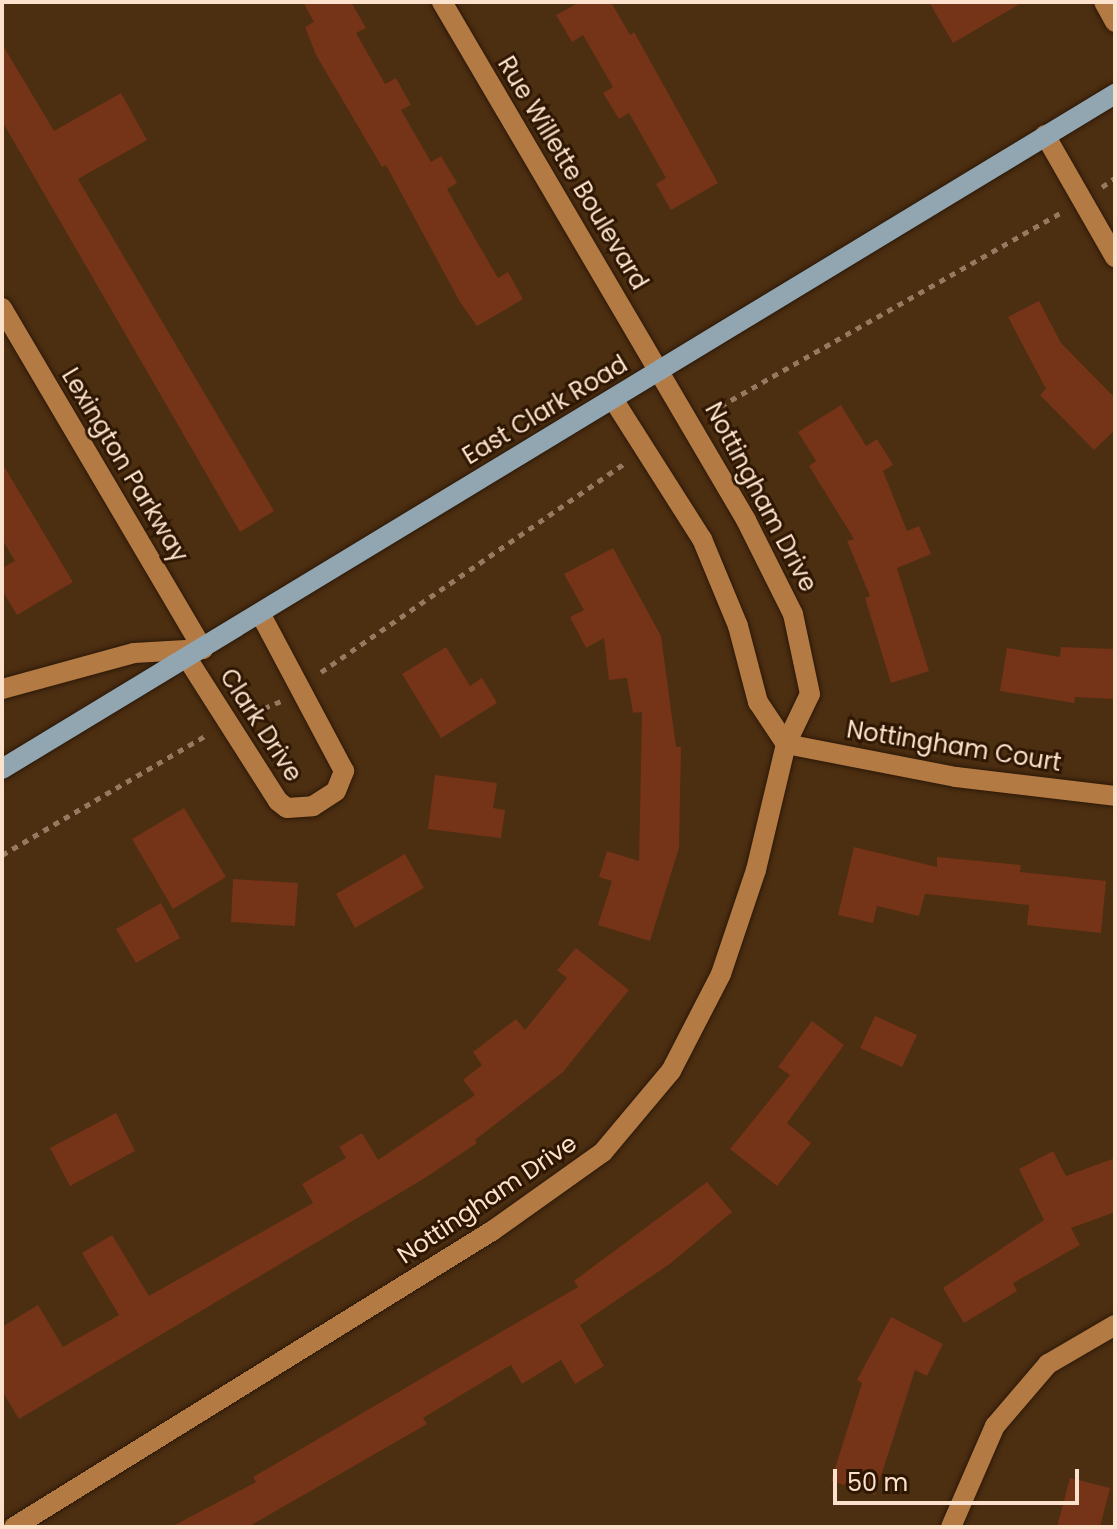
<!DOCTYPE html>
<style>
body{margin:0}
#map{position:relative;width:1117px;height:1529px;overflow:hidden;background:#4c2e11;font-family:Poppins,sans-serif}
div>[style]{position:absolute}
.building>*{inset:0;background:#753317}
.path>*{height:5px;margin-top:-2.5px;transform-origin:0;background:repeating-linear-gradient(90deg,#967960 0 6px,transparent 0 12px)}
.roads{filter:drop-shadow(0 0 2px #2b1908) drop-shadow(0 0 2px #2b1908)}
.minor>*{height:20px;margin:-10px;padding:0 10px;transform-origin:10px;border-radius:10px;background:#b47a44}
.major>*{height:20px;margin:-10px;padding:0 10px;transform-origin:10px;border-radius:10px;background:#92a6b1}
span{translate:-50% -50%;white-space:nowrap;text-align:center;line-height:1.15;-webkit-text-stroke:6px #2e1702;paint-order:stroke}
.street-label{font-size:24px;color:#fce2cd}
.frame{position:absolute;inset:0;border:4px solid #fce2cd;pointer-events:none}
.scale{position:absolute;left:833px;top:1469px;width:246px;height:36px;box-sizing:border-box;border:4px solid #fce2cd;border-top:0;padding-left:10px;font-size:24px;line-height:28px;white-space:nowrap;color:#fce2cd;-webkit-text-stroke:6px #2e1702;paint-order:stroke}
</style>
<div id="map">
<div class="building">
<div style="clip-path:polygon(303px 2px,351px 2px,366px 28px,356px 33px,385px 84px,396px 78px,411px 105px,401px 110px,431px 162px,441px 156px,457px 183px,447px 189px,466px 223px,498px 278px,508px 272px,523px 299px,477px 326px,460px 302px,386px 165px,382px 167px,316px 55px,305px 27px,314px 22px)"></div>
<div style="clip-path:polygon(580px 2px,611px 2px,630px 35px,634px 32px,718px 183px,671px 210px,656px 184px,666px 178px,629px 113px,619px 119px,603px 93px,613px 87px,583px 35px,572px 42px,556px 15px)"></div>
<div style="clip-path:polygon(929px 2px,1023px 2px,953px 43px)"></div>
<div style="clip-path:polygon(2px 44px,54px 131px,121px 93px,147px 140px,78px 179px,274px 511px,240px 532px,2px 121px)"></div>
<div style="clip-path:polygon(1039px 301px,1061px 343px,1115px 398px,1115px 430px,1094px 450px,1040px 395px,1046px 389px,1008px 317px)"></div>
<div style="clip-path:polygon(841px 405px,866px 446px,877px 439px,893px 465px,883px 471px,907px 531px,919px 526px,931px 554px,897px 568px,929px 671px,891px 683px,865px 598px,870px 596px,847px 541px,854px 539px,809px 466px,816px 461px,798px 432px)"></div>
<div style="clip-path:polygon(2px 463px,73px 582px,17px 615px,2px 590px,2px 568px,15px 561px,2px 539px)"></div>
<div style="clip-path:polygon(613px 548px,661px 636px,676px 747px,681px 747px,679px 848px,650px 941px,598px 925px,612px 881px,599px 877px,607px 851px,639px 861px,642px 712px,633px 713px,627px 678px,609px 680px,604px 638px,586px 648px,570px 617px,584px 610px,564px 574px)"></div>
<div style="clip-path:polygon(446px 647px,470px 686px,482px 678px,497px 703px,441px 738px,402px 674px)"></div>
<div style="clip-path:polygon(1061px 647px,1115px 649px,1115px 699px,1075px 697px,1074px 703px,1000px 691px,1007px 648px,1060px 657px)"></div>
<div style="clip-path:polygon(435px 775px,497px 783px,493px 808px,505px 810px,501px 838px,428px 829px)"></div>
<div style="clip-path:polygon(184px 808px,226px 877px,173px 909px,132px 839px)"></div>
<div style="clip-path:polygon(854px 847px,937px 867px,937px 857px,1021px 865px,1020px 872px,1106px 881px,1101px 933px,1027px 925px,1029px 905px,925px 894px,919px 916px,877px 906px,873px 923px,838px 915px)"></div>
<div style="clip-path:polygon(405px 854px,424px 888px,355px 928px,336px 894px)"></div>
<div style="clip-path:polygon(233px 879px,298px 883px,295px 926px,231px 922px)"></div>
<div style="clip-path:polygon(161px 903px,180px 938px,136px 963px,116px 929px)"></div>
<div style="clip-path:polygon(576px 948px,629px 990px,563px 1072px,475px 1140px,477px 1143px,425px 1178px,19px 1419px,2px 1391px,2px 1327px,38px 1305px,63px 1347px,119px 1315px,82px 1253px,112px 1235px,149px 1296px,313px 1203px,302px 1184px,346px 1158px,339px 1147px,362px 1133px,378px 1160px,475px 1095px,463px 1080px,482px 1065px,473px 1052px,516px 1019px,525px 1030px,567px 978px,557px 970px)"></div>
<div style="clip-path:polygon(875px 1016px,917px 1035px,902px 1067px,860px 1048px)"></div>
<div style="clip-path:polygon(812px 1021px,844px 1045px,787px 1123px,811px 1143px,777px 1186px,730px 1149px,790px 1075px,778px 1067px)"></div>
<div style="clip-path:polygon(116px 1113px,135px 1151px,70px 1186px,50px 1148px)"></div>
<div style="clip-path:polygon(1053px 1151px,1066px 1176px,1115px 1158px,1115px 1212px,1071px 1228px,1080px 1245px,1013px 1283px,1017px 1291px,964px 1323px,943px 1288px,1044px 1220px,1019px 1169px)"></div>
<div style="clip-path:polygon(707px 1182px,732px 1212px,671px 1263px,580px 1325px,604px 1366px,575px 1384px,561px 1360px,522px 1384px,511px 1365px,423px 1418px,427px 1424px,248px 1527px,171px 1527px,256px 1482px,253px 1477px,578px 1287px,574px 1281px)"></div>
<div style="clip-path:polygon(891px 1317px,943px 1344px,927px 1376px,915px 1370px,875px 1495px,831px 1481px,862px 1383px,857px 1380px)"></div>
<div style="clip-path:polygon(1070px 1478px,1110px 1488px,1100px 1527px,1057px 1527px)"></div>
</div>
<div class="path">
<div style="left:1102px;top:187px;width:16px;rotate:-35deg"></div>
<div style="left:710px;top:412px;width:403px;rotate:-29.6deg"></div>
<div style="left:321px;top:672px;width:370px;rotate:-34.5deg"></div>
<div style="left:253px;top:713px;width:30px;rotate:-23deg"></div>
<div style="left:2px;top:855px;width:239px;rotate:-30.4deg"></div>
</div>
<div class="roads">
<div class="minor">
<div style="left:1104px;top:2px;width:23px;rotate:61deg"></div>
<div style="left:1045px;top:135px;width:141px;rotate:60.2deg"></div>
<div style="left:2px;top:308px;width:396px;rotate:59.5deg"></div>
<div style="left:203px;top:649px;width:69px;rotate:176.7deg"></div>
<div style="left:134px;top:653px;width:137px;rotate:164.7deg"></div>
<div style="left:613px;top:399px;width:166px;rotate:57.6deg"></div>
<div style="left:702px;top:539px;width:94px;rotate:67.5deg"></div>
<div style="left:738px;top:626px;width:79px;rotate:75.3deg"></div>
<div style="left:758px;top:702px;width:50px;rotate:56.3deg"></div>
<div style="left:187px;top:658px;width:169px;rotate:57.5deg"></div>
<div style="left:278px;top:801px;width:11px;rotate:38deg"></div>
<div style="left:287px;top:808px;width:26px;rotate:-4deg"></div>
<div style="left:313px;top:806px;width:27px;rotate:-33deg"></div>
<div style="left:336px;top:791px;width:22px;rotate:-68deg"></div>
<div style="left:344px;top:771px;width:177px;rotate:-118deg"></div>
<div style="left:786px;top:744px;width:173px;rotate:11deg"></div>
<div style="left:956px;top:777px;width:160px;rotate:6.8deg"></div>
<div style="left:14px;top:1527px;width:562px;rotate:-31.77deg"></div>
<div style="left:492px;top:1231px;width:136px;rotate:-35.4deg"></div>
<div style="left:603px;top:1152px;width:106px;rotate:-50deg"></div>
<div style="left:671px;top:1071px;width:109px;rotate:-62.7deg"></div>
<div style="left:721px;top:974px;width:110px;rotate:-71.4deg"></div>
<div style="left:756px;top:870px;width:130px;rotate:-76.6deg"></div>
<div style="left:786px;top:744px;width:55px;rotate:-64.4deg"></div>
<div style="left:810px;top:694px;width:82px;rotate:-102deg"></div>
<div style="left:793px;top:614px;width:105px;rotate:-116.6deg"></div>
<div style="left:746px;top:520px;width:601px;rotate:-120.41deg"></div>
<div style="left:951px;top:1527px;width:110px;rotate:-66.5deg"></div>
<div style="left:995px;top:1426px;width:82px;rotate:-49.5deg"></div>
<div style="left:1048px;top:1364px;width:78px;rotate:-30.2deg"></div>
</div>
<div class="major">
<div style="left:2px;top:769px;width:1302px;rotate:-31.24deg"></div>
</div>
</div>
<div class="street-label">
<span style="left:573px;top:173px;rotate:59deg">Rue Willette Boulevard</span>
<span style="left:545px;top:410px;rotate:-31deg">East Clark Road</span>
<span style="left:125px;top:465px;rotate:59deg">Lexington Parkway</span>
<span style="left:761px;top:497px;rotate:62deg">Nottingham Drive</span>
<span style="left:261px;top:725px;rotate:57deg">Clark Drive</span>
<span style="left:954px;top:746px;rotate:9deg">Nottingham Court</span>
<span style="left:487px;top:1199px;rotate:-34deg">Nottingham Drive</span>
</div>
<div class="frame"></div>
<div class="scale">50 m</div>
</div>
